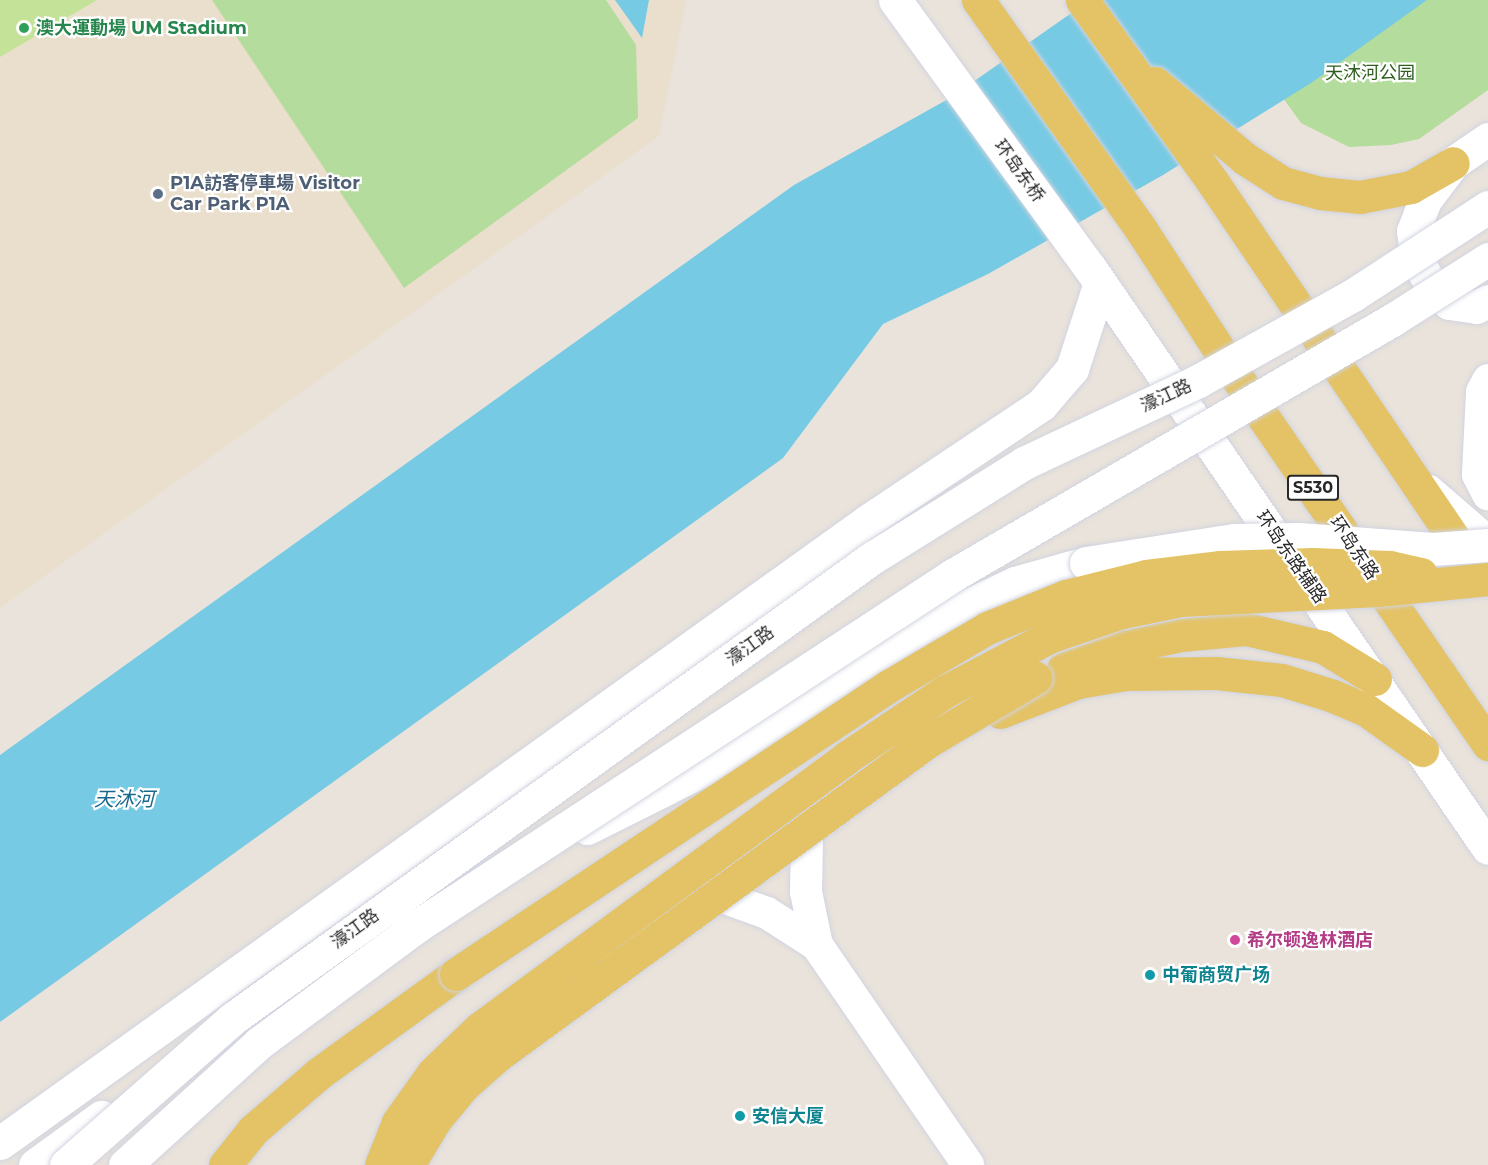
<!DOCTYPE html>
<meta charset="utf-8">
<style>
body{margin:0}
#map{position:relative;width:1488px;height:1165px;overflow:hidden;background:#eae3db;font-family:Montserrat,"Noto Sans SC",sans-serif}
div>[style]{position:absolute}
.education>*{inset:0;background:#eadfcc}
.green>*{inset:0;background:#b4dc9c}
.pitch>*{inset:0;background:#c5e299}
.water>*{inset:0;background:#77cae3}
.roads{filter:drop-shadow(0 0 2px #d1d4e0) drop-shadow(0 0 2px #d1d4e0)}
.minor>*{height:32px;margin:-16px;padding:0 16px;transform-origin:16px;border-radius:16px;background:#fff}
.secondary>*{height:33px;margin:-16.5px;padding:0 16.5px;transform-origin:16.5px;border-radius:16.5px;background:#fff}
.primary>*{height:33px;margin:-16.5px;padding:0 16.5px;transform-origin:16.5px;border-radius:16.5px;background:#e4c366}
.bridges{filter:drop-shadow(0 0 2px #d1d4e0) drop-shadow(0 0 2px #d1d4e0)}
.secondary-bridge>*{height:33px;margin:-16.5px;padding:0 16.5px;transform-origin:16.5px;border-radius:16.5px;background:#fff}
.primary-bridge>*{height:33px;margin:-16.5px;padding:0 16.5px;transform-origin:16.5px;border-radius:16.5px;background:#e4c366}
.dots>*{width:16px;height:16px;translate:-50% -50%;box-sizing:border-box;border:3px solid #fff;border-radius:50%}
span{translate:-50% -50%;white-space:nowrap;text-align:center;line-height:1.15;-webkit-text-stroke:4.5px #fff;paint-order:stroke}
.shield-label span{padding:2px 4px;background:#fff;border:2px solid;border-radius:4px;-webkit-text-stroke-width:0}
.shield-label{font-size:16px;color:#282828;font-weight:700}
.leisure-label{font-size:18px;color:#27864d;font-weight:700}
.left{translate:0 -50%;text-align:left}
.park-label{font-size:18px;color:#2e5f1f}
.street-label{font-size:18px;color:#282828}
.service-label{font-size:18px;color:#4e5e75;font-weight:700}
.hotel-label{font-size:18px;color:#b23c85;font-weight:700}
.culture-label{font-size:18px;color:#0d838f;font-weight:700}
.water-label{font-size:20px;color:#18688d;font-style:italic}
</style>
<div id="map">
<div class="education">
<div style="clip-path:polygon(0 0,686px 0,659px 136px,0 608px)"></div>
</div>
<div class="green">
<div style="clip-path:polygon(212px 0,606px 0,636px 45px,638px 118px,404px 288px)"></div>
<div style="clip-path:polygon(1213px 0,1488px 0,1488px 90px,1419px 139px,1391px 145px,1349px 147px,1301px 123px)"></div>
</div>
<div class="pitch">
<div style="clip-path:polygon(0 0,97px 0,0 57px)"></div>
</div>
<div class="water">
<div style="clip-path:polygon(615px 0,649px 0,642px 38px)"></div>
<div style="clip-path:polygon(1090px 0,1427px 0,1311px 83px,1163px 175px,988px 274px,883px 324px,783px 458px,0 1022px,0 755px,794px 185px,950px 98px)"></div>
</div>
<div class="roads">
<div class="minor">
<div style="left:807px;top:840px;width:52px;rotate:91.1deg"></div>
<div style="left:806px;top:892px;width:54px;rotate:78.3deg"></div>
<div style="left:817px;top:945px;width:267px;rotate:55.5deg"></div>
<div style="left:728px;top:899px;width:41px;rotate:19.7deg"></div>
<div style="left:767px;top:913px;width:59px;rotate:32.6deg"></div>
</div>
<div class="secondary">
<div style="left:895px;top:0;width:331px;rotate:54deg"></div>
<div style="left:1090px;top:268px;width:703px;rotate:55.54deg"></div>
<div style="left:1488px;top:139px;width:42px;rotate:145.6deg"></div>
<div style="left:1453px;top:163px;width:46px;rotate:127.1deg"></div>
<div style="left:1425px;top:200px;width:33px;rotate:111deg"></div>
<div style="left:1413px;top:231px;width:29px;rotate:82deg"></div>
<div style="left:1417px;top:260px;width:29px;rotate:61deg"></div>
<div style="left:1431px;top:285px;width:25px;rotate:45deg"></div>
<div style="left:1449px;top:303px;width:27px;rotate:8deg"></div>
<div style="left:1476px;top:307px;width:13px;rotate:-27deg"></div>
<div style="left:1488px;top:380px;width:13px;rotate:117deg"></div>
<div style="left:1482px;top:392px;width:82px;rotate:92.8deg"></div>
<div style="left:1478px;top:474px;width:22px;rotate:63deg"></div>
<div style="left:1428px;top:491px;width:79px;rotate:40.9deg"></div>
<div style="left:587px;top:828px;width:130px;rotate:-26.6deg"></div>
<div style="left:703px;top:770px;width:291px;rotate:-32.4deg"></div>
<div style="left:949px;top:614px;width:73px;rotate:-25.2deg"></div>
<div style="left:1015px;top:583px;width:74px;rotate:-15.7deg"></div>
<div style="left:0;top:1143px;width:1066px;rotate:-35.64deg"></div>
<div style="left:866px;top:522px;width:211px;rotate:-33.8deg"></div>
<div style="left:1041px;top:405px;width:48px;rotate:-49.3deg"></div>
<div style="left:1072px;top:369px;width:90px;rotate:-72deg"></div>
<div style="left:35px;top:1165px;width:82px;rotate:-36deg"></div>
</div>
<div class="primary">
<div style="left:978px;top:0;width:283px;rotate:54.6deg"></div>
<div style="left:1142px;top:231px;width:211px;rotate:57deg"></div>
<div style="left:1257px;top:408px;width:408px;rotate:55.5deg"></div>
<div style="left:1082px;top:0;width:226px;rotate:54.3deg"></div>
<div style="left:1214px;top:184px;width:465px;rotate:55.9deg"></div>
<div style="left:1155px;top:83px;width:116px;rotate:40.1deg"></div>
<div style="left:1244px;top:158px;width:46px;rotate:32.7deg"></div>
<div style="left:1283px;top:183px;width:38px;rotate:15deg"></div>
<div style="left:1320px;top:193px;width:40px;rotate:5.7deg"></div>
<div style="left:1360px;top:197px;width:52px;rotate:-11.1deg"></div>
<div style="left:1411px;top:187px;width:48px;rotate:-29.7deg"></div>
<div style="left:1063px;top:669px;width:65px;rotate:-19.8deg"></div>
<div style="left:1124px;top:647px;width:58px;rotate:-11.9deg"></div>
<div style="left:1181px;top:635px;width:65px;rotate:-5.3deg"></div>
<div style="left:1246px;top:629px;width:79px;rotate:13.2deg"></div>
<div style="left:1323px;top:647px;width:61px;rotate:31.6deg"></div>
<div style="left:1000px;top:712px;width:84px;rotate:-21deg"></div>
<div style="left:1078px;top:682px;width:49px;rotate:-9.5deg"></div>
<div style="left:1126px;top:674px;width:90px;rotate:-0.6deg"></div>
<div style="left:1216px;top:673px;width:66px;rotate:6.1deg"></div>
<div style="left:1282px;top:680px;width:53px;rotate:17.4deg"></div>
<div style="left:1333px;top:696px;width:36px;rotate:23deg"></div>
<div style="left:1366px;top:710px;width:69px;rotate:35.5deg"></div>
<div style="left:225px;top:1165px;width:45px;rotate:-51.3deg"></div>
<div style="left:253px;top:1130px;width:86px;rotate:-40.7deg"></div>
<div style="left:318px;top:1074px;width:170px;rotate:-35.9deg"></div>
</div>
</div>
<div class="bridges">
<div class="secondary-bridge">
<div style="left:1086px;top:563px;width:151px;rotate:-8.8deg"></div>
<div style="left:1235px;top:540px;width:63px;rotate:-0.9deg"></div>
<div style="left:1298px;top:539px;width:135px;rotate:4.2deg"></div>
<div style="left:1433px;top:549px;width:55px;rotate:-4.2deg"></div>
<div style="left:66px;top:1165px;width:221px;rotate:-41.3deg"></div>
<div style="left:232px;top:1019px;width:789px;rotate:-35.77deg"></div>
<div style="left:872px;top:558px;width:179px;rotate:-32deg"></div>
<div style="left:1024px;top:463px;width:192px;rotate:-25.2deg"></div>
<div style="left:1198px;top:381px;width:177px;rotate:-29deg"></div>
<div style="left:1353px;top:295px;width:161px;rotate:-33.1deg"></div>
<div style="left:125px;top:1165px;width:181px;rotate:-42.3deg"></div>
<div style="left:259px;top:1043px;width:197px;rotate:-36.5deg"></div>
<div style="left:417px;top:926px;width:641px;rotate:-33.22deg"></div>
<div style="left:953px;top:575px;width:508px;rotate:-30.15deg"></div>
<div style="left:1392px;top:320px;width:114px;rotate:-32.4deg"></div>
</div>
<div class="primary-bridge">
<div style="left:456px;top:974px;width:518px;rotate:-33.66deg"></div>
<div style="left:887px;top:687px;width:116px;rotate:-30.5deg"></div>
<div style="left:987px;top:628px;width:85px;rotate:-22.1deg"></div>
<div style="left:1066px;top:596px;width:82px;rotate:-14deg"></div>
<div style="left:1146px;top:576px;width:75px;rotate:-6.9deg"></div>
<div style="left:1220px;top:567px;width:93px;rotate:-1.8deg"></div>
<div style="left:1313px;top:564px;width:77px;rotate:2.2deg"></div>
<div style="left:1390px;top:567px;width:32px;rotate:13deg"></div>
<div style="left:381px;top:1165px;width:46px;rotate:-68.4deg"></div>
<div style="left:398px;top:1122px;width:60px;rotate:-54.5deg"></div>
<div style="left:433px;top:1073px;width:65px;rotate:-43.8deg"></div>
<div style="left:480px;top:1028px;width:456px;rotate:-36.4deg"></div>
<div style="left:847px;top:757px;width:117px;rotate:-33.8deg"></div>
<div style="left:944px;top:692px;width:121px;rotate:-27.6deg"></div>
<div style="left:1051px;top:636px;width:75px;rotate:-18.7deg"></div>
<div style="left:1122px;top:612px;width:60px;rotate:-11.5deg"></div>
<div style="left:1181px;top:600px;width:197px;rotate:-2.9deg"></div>
<div style="left:1378px;top:590px;width:111px;rotate:-5.7deg"></div>
<div style="left:408px;top:1165px;width:52px;rotate:-59deg"></div>
<div style="left:435px;top:1120px;width:44px;rotate:-50.5deg"></div>
<div style="left:463px;top:1086px;width:47px;rotate:-41.5deg"></div>
<div style="left:498px;top:1055px;width:531px;rotate:-36.11deg"></div>
<div style="left:927px;top:742px;width:126px;rotate:-30.7deg"></div>
</div>
</div>
<div class="dots">
<div style="left:24px;top:28px;background:#2e9e5b"></div>
<div style="left:158px;top:194px;background:#5c6f8a"></div>
<div style="left:1235px;top:940px;background:#d1479c"></div>
<div style="left:1150px;top:975px;background:#0f9aa8"></div>
<div style="left:740px;top:1116px;background:#0f9aa8"></div>
</div>
<div class="shield-label">
<span style="left:1313px;top:488px">S530</span>
</div>
<div class="leisure-label">
<span class="left" style="left:36px;top:28px">澳大運動場 UM Stadium</span>
</div>
<div class="park-label">
<span style="left:1370px;top:73px">天沐河公园</span>
</div>
<div class="street-label">
<span style="left:1019px;top:171px;rotate:54deg">环岛东桥</span>
<span style="left:1166px;top:396px;rotate:-25deg">濠江路</span>
<span style="left:1354px;top:548px;rotate:56deg">环岛东路</span>
<span style="left:1291px;top:557px;rotate:55deg">环岛东路辅路</span>
<span style="left:750px;top:646px;rotate:-36deg">濠江路</span>
<span style="left:355px;top:929px;rotate:-36deg">濠江路</span>
</div>
<div class="service-label">
<span class="left" style="left:170px;top:194px">P1A訪客停車場 Visitor<br>Car Park P1A</span>
</div>
<div class="hotel-label">
<span class="left" style="left:1247px;top:940px">希尔顿逸林酒店</span>
</div>
<div class="culture-label">
<span class="left" style="left:1162px;top:975px">中葡商贸广场</span>
<span class="left" style="left:752px;top:1116px">安信大厦</span>
</div>
<div class="water-label">
<span style="left:124px;top:799px">天沐河</span>
</div>
</div>
